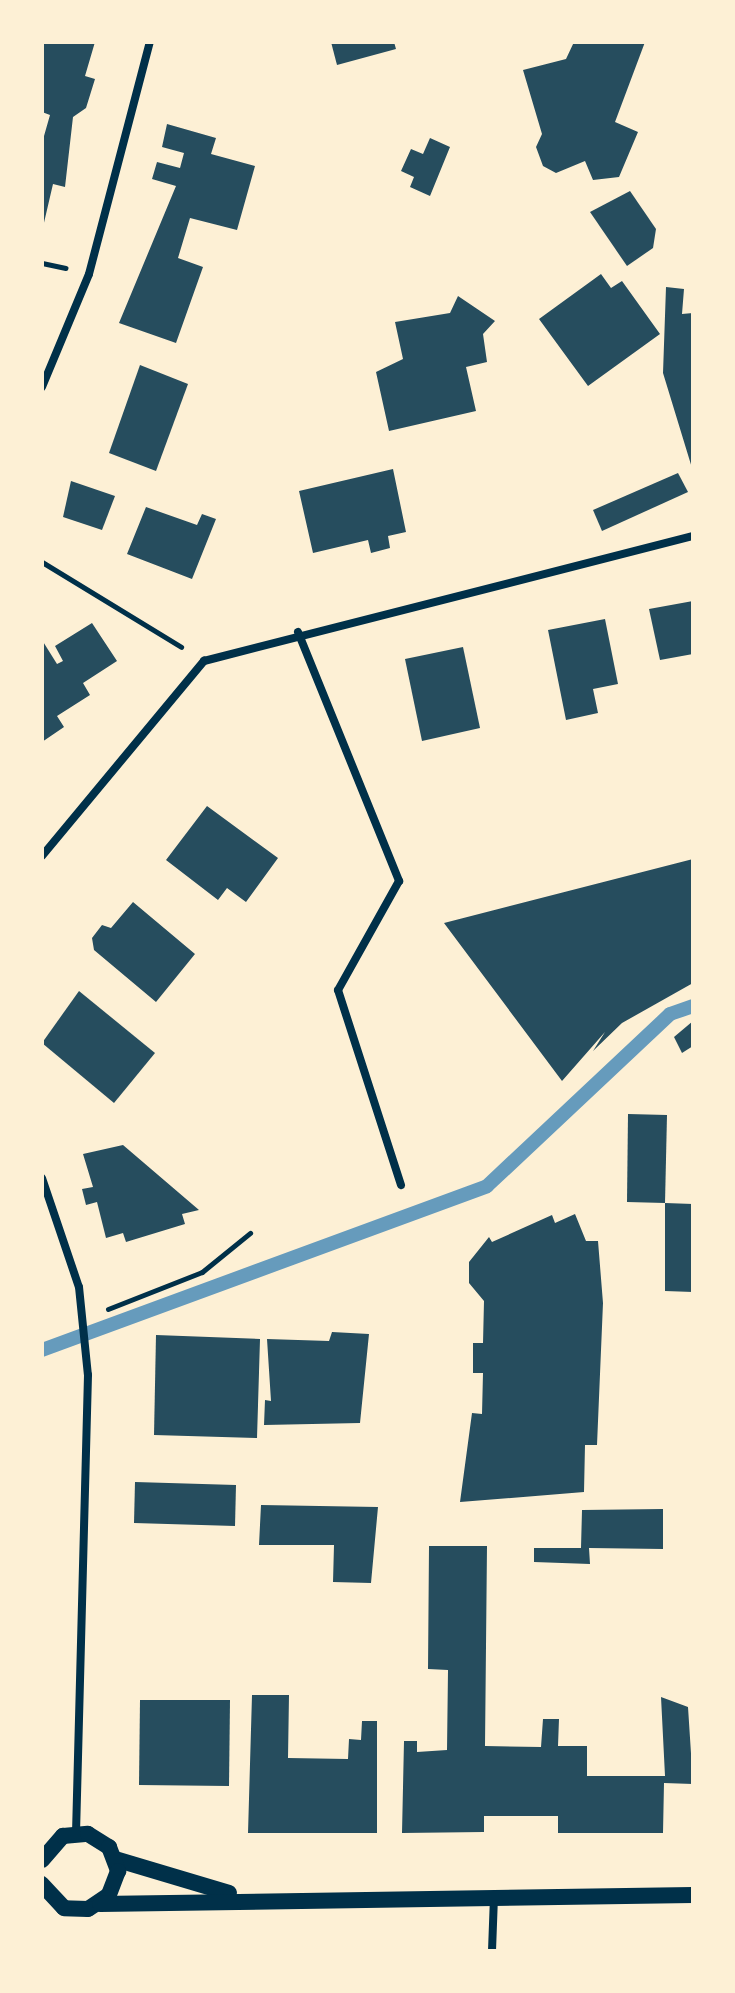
<!DOCTYPE html>
<style>
body{margin:0}
#map{position:relative;width:735px;height:1993px;overflow:hidden;background:#fdf0d5;font-family:Montserrat,sans-serif}
div>[style]{position:absolute}
.stream>*{height:14px;margin:-7px;padding:0 7px;transform-origin:7px;border-radius:7px;background:#669bbc}
.building>*{inset:0;background:#264d5e}
.path>*{height:5px;margin:-2.5px;padding:0 2.5px;transform-origin:2.5px;border-radius:2.5px;background:#003049}
.minor>*{height:8px;margin:-4px;padding:0 4px;transform-origin:4px;border-radius:4px;background:#003049}
.secondary>*{height:16px;margin:-8px;padding:0 8px;transform-origin:8px;border-radius:8px;background:#003049}
span{translate:-50% -50%;white-space:nowrap;text-align:center;line-height:1.15;-webkit-text-stroke:6px #fdf0d5;paint-order:stroke}
.frame{position:absolute;inset:0;border:44px solid #fdf0d5;pointer-events:none}
</style>
<div id="map">
<div class="stream">
<div style="left:42px;top:1350px;width:474px;rotate:-20.2deg"></div>
<div style="left:487px;top:1186px;width:251px;rotate:-43.2deg"></div>
<div style="left:670px;top:1014px;width:24px;rotate:-19deg"></div>
</div>
<div class="building">
<div style="clip-path:polygon(42px 42px,95px 42px,85px 76px,95px 79px,86px 108px,73px 117px,65px 187px,53px 184px,43px 227px,42px 143px,50px 115px,42px 112px)"></div>
<div style="clip-path:polygon(331px 42px,394px 42px,396px 49px,337px 65px)"></div>
<div style="clip-path:polygon(574px 42px,645px 42px,615px 122px,638px 132px,619px 177px,593px 180px,585px 161px,556px 173px,543px 166px,536px 147px,542px 134px,523px 70px,566px 59px)"></div>
<div style="clip-path:polygon(167px 124px,216px 138px,211px 154px,255px 166px,237px 230px,190px 218px,178px 258px,203px 267px,176px 343px,119px 323px,176px 186px,152px 179px,157px 162px,180px 168px,184px 153px,162px 147px)"></div>
<div style="clip-path:polygon(430px 138px,450px 147px,430px 196px,410px 187px,414px 177px,401px 171px,411px 149px,423px 154px)"></div>
<div style="clip-path:polygon(630px 191px,656px 229px,653px 248px,627px 266px,590px 212px)"></div>
<div style="clip-path:polygon(601px 274px,611px 288px,622px 281px,660px 334px,588px 386px,539px 319px)"></div>
<div style="clip-path:polygon(666px 287px,684px 289px,682px 314px,693px 313px,692px 468px,663px 373px)"></div>
<div style="clip-path:polygon(458px 296px,495px 321px,483px 334px,487px 362px,466px 367px,476px 411px,389px 431px,376px 372px,403px 359px,395px 322px,450px 313px)"></div>
<div style="clip-path:polygon(140px 365px,188px 384px,156px 471px,109px 453px)"></div>
<div style="clip-path:polygon(393px 469px,406px 532px,388px 536px,390px 548px,371px 553px,368px 540px,313px 553px,299px 491px)"></div>
<div style="clip-path:polygon(678px 473px,688px 492px,602px 531px,593px 510px)"></div>
<div style="clip-path:polygon(71px 481px,115px 496px,102px 530px,63px 517px)"></div>
<div style="clip-path:polygon(146px 507px,197px 525px,202px 514px,216px 519px,192px 579px,127px 554px)"></div>
<div style="clip-path:polygon(693px 601px,693px 654px,660px 660px,649px 609px)"></div>
<div style="clip-path:polygon(605px 619px,618px 684px,593px 689px,598px 713px,566px 720px,548px 630px)"></div>
<div style="clip-path:polygon(92px 623px,117px 661px,83px 683px,90px 695px,57px 716px,64px 727px,42px 742px,42px 640px,57px 664px,63px 661px,55px 646px)"></div>
<div style="clip-path:polygon(463px 647px,480px 728px,422px 741px,405px 659px)"></div>
<div style="clip-path:polygon(207px 806px,278px 858px,246px 902px,227px 888px,218px 900px,166px 860px)"></div>
<div style="clip-path:polygon(693px 859px,693px 983px,622px 1023px,593px 1051px,605px 1032px,562px 1081px,444px 923px)"></div>
<div style="clip-path:polygon(133px 902px,195px 954px,156px 1002px,94px 950px,92px 938px,102px 925px,111px 928px)"></div>
<div style="clip-path:polygon(79px 991px,155px 1053px,114px 1103px,42px 1043px)"></div>
<div style="clip-path:polygon(693px 1021px,693px 1046px,682px 1053px,674px 1037px)"></div>
<div style="clip-path:polygon(628px 1114px,667px 1115px,665px 1203px,627px 1202px)"></div>
<div style="clip-path:polygon(123px 1145px,199px 1210px,182px 1214px,185px 1224px,126px 1242px,123px 1233px,106px 1238px,97px 1202px,86px 1205px,82px 1189px,93px 1187px,83px 1154px)"></div>
<div style="clip-path:polygon(665px 1203px,693px 1204px,693px 1292px,665px 1291px)"></div>
<div style="clip-path:polygon(575px 1214px,586px 1241px,598px 1241px,603px 1303px,597px 1445px,585px 1445px,584px 1492px,460px 1502px,472px 1413px,482px 1414px,483px 1373px,473px 1373px,473px 1343px,483px 1343px,484px 1301px,469px 1283px,469px 1262px,489px 1237px,492px 1242px,552px 1215px,555px 1223px)"></div>
<div style="clip-path:polygon(332px 1332px,369px 1334px,360px 1423px,264px 1425px,265px 1400px,271px 1401px,267px 1339px,329px 1341px)"></div>
<div style="clip-path:polygon(156px 1335px,260px 1339px,257px 1438px,154px 1435px)"></div>
<div style="clip-path:polygon(135px 1482px,236px 1485px,235px 1526px,134px 1523px)"></div>
<div style="clip-path:polygon(261px 1505px,378px 1507px,371px 1583px,333px 1582px,334px 1545px,259px 1545px)"></div>
<div style="clip-path:polygon(663px 1509px,663px 1549px,589px 1548px,590px 1564px,534px 1562px,534px 1548px,581px 1548px,582px 1510px)"></div>
<div style="clip-path:polygon(429px 1546px,487px 1546px,485px 1746px,541px 1747px,543px 1719px,559px 1719px,558px 1746px,587px 1746px,587px 1776px,665px 1776px,661px 1697px,688px 1707px,693px 1784px,664px 1783px,663px 1833px,558px 1833px,558px 1816px,484px 1816px,484px 1832px,402px 1833px,404px 1741px,417px 1741px,417px 1752px,447px 1750px,448px 1670px,428px 1669px)"></div>
<div style="clip-path:polygon(252px 1695px,289px 1695px,288px 1758px,348px 1759px,349px 1739px,361px 1740px,362px 1721px,377px 1721px,377px 1833px,248px 1833px)"></div>
<div style="clip-path:polygon(140px 1700px,230px 1700px,229px 1786px,139px 1785px)"></div>
</div>
<div class="path">
<div style="left:42px;top:263px;width:24px;rotate:12deg"></div>
<div style="left:42px;top:562px;width:163px;rotate:31.4deg"></div>
<div style="left:108px;top:1309px;width:101px;rotate:-21.5deg"></div>
<div style="left:202px;top:1272px;width:62px;rotate:-39.1deg"></div>
</div>
<div class="minor">
<div style="left:42px;top:387px;width:122px;rotate:-67.4deg"></div>
<div style="left:89px;top:274px;width:240px;rotate:-75.3deg"></div>
<div style="left:298px;top:632px;width:269px;rotate:67.9deg"></div>
<div style="left:399px;top:881px;width:125px;rotate:119.2deg"></div>
<div style="left:338px;top:990px;width:205px;rotate:72.1deg"></div>
<div style="left:42px;top:856px;width:254px;rotate:-50.3deg"></div>
<div style="left:204px;top:661px;width:505px;rotate:-14.34deg"></div>
<div style="left:42px;top:1178px;width:115px;rotate:71.3deg"></div>
<div style="left:79px;top:1287px;width:88px;rotate:84.2deg"></div>
<div style="left:88px;top:1375px;width:458px;rotate:91.5deg"></div>
<div style="left:492px;top:1951px;width:54px;rotate:-87.9deg"></div>
</div>
<div class="secondary">
<div style="left:115px;top:1859px;width:119px;rotate:16.6deg"></div>
<div style="left:42px;top:1860px;width:32px;rotate:-49deg"></div>
<div style="left:63px;top:1836px;width:25px;rotate:-5deg"></div>
<div style="left:88px;top:1834px;width:25px;rotate:32deg"></div>
<div style="left:109px;top:1847px;width:26px;rotate:69deg"></div>
<div style="left:118px;top:1871px;width:26px;rotate:111deg"></div>
<div style="left:109px;top:1895px;width:25px;rotate:146deg"></div>
<div style="left:88px;top:1909px;width:24px;rotate:-178deg"></div>
<div style="left:64px;top:1908px;width:33px;rotate:-133deg"></div>
<div style="left:100px;top:1904px;width:593px;rotate:-0.87deg"></div>
</div>
<div class="frame"></div>
</div>
